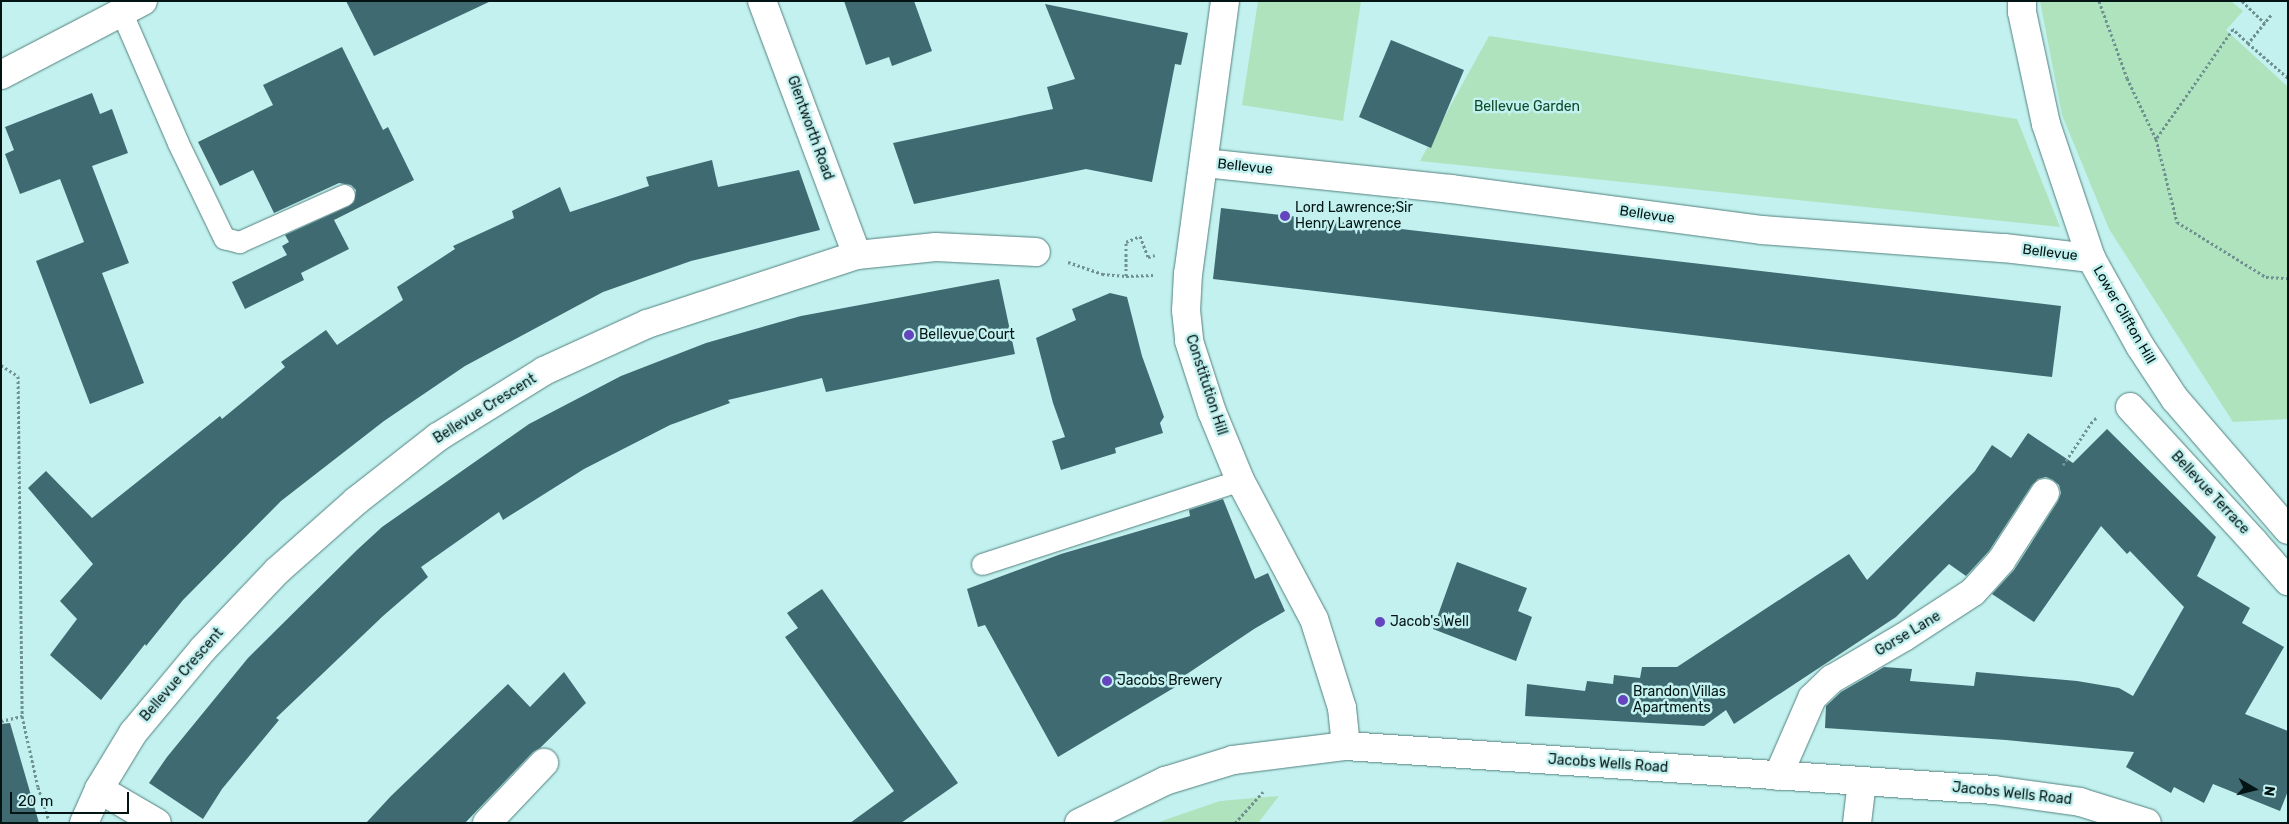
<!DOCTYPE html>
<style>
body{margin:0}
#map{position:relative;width:2289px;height:824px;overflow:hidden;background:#c2f1ef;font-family:Rubik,sans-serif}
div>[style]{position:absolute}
.green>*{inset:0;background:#afe3bd}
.building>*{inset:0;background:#3f6a72}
.path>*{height:3px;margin-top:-1.5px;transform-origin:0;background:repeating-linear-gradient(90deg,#6f9190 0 2.5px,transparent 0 5px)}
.roads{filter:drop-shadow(0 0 1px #53807e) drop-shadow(0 0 1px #53807e)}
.lane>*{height:21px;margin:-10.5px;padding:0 10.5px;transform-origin:10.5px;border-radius:10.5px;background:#fff}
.street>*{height:28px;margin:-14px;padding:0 14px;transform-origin:14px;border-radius:14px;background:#fff}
.secondary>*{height:28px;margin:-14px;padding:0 14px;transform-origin:14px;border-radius:14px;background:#fff}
.dots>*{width:14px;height:14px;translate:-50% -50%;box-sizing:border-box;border:2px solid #c2f1ef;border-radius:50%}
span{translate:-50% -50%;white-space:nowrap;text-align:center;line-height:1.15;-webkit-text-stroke:5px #c2f1ef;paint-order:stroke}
.park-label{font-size:14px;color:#0a4b26}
.street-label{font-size:14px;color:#031414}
.poi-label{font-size:14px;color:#031414}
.left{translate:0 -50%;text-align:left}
.frame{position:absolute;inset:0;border:2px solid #031414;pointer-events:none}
.north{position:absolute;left:2229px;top:764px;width:50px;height:50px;-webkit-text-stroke:4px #c2f1ef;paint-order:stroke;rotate:98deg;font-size:14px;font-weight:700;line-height:20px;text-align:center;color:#031414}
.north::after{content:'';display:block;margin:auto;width:18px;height:22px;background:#031414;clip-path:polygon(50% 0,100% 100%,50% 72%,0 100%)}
.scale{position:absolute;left:10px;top:792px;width:119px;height:22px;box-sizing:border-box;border:2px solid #031414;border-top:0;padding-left:6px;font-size:15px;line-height:18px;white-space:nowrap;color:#031414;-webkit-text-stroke:4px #c2f1ef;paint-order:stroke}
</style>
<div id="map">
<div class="green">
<div style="clip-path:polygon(1258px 1px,1361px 1px,1343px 121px,1242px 105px)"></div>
<div style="clip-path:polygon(2040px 1px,2231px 1px,2243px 11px,2226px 30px,2288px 87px,2288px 419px,2233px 422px,2109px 229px,2062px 115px)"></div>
<div style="clip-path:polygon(1489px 36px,2017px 119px,2060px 227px,1420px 161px)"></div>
<div style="clip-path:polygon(1279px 796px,1258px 823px,1156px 823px,1220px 801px)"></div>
</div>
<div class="building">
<div style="clip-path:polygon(346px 1px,491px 1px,374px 56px)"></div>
<div style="clip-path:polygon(844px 1px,914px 1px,932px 51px,892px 66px,889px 57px,866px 65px)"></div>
<div style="clip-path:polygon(1045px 4px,1188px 33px,1181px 65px,1175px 64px,1152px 182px,1086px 169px,914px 204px,893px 143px,1053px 109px,1047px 87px,1075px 79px)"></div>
<div style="clip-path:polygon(1391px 40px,1464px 70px,1431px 148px,1359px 117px)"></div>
<div style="clip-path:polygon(342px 47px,383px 130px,388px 127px,414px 180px,334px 220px,349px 249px,301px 273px,304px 280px,245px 309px,232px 282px,287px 255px,282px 246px,289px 242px,285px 235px,349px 206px,354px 202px,356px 190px,351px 185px,339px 183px,274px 213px,253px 170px,220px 186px,198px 142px,273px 105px,263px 85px)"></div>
<div style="clip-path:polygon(92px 93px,100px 114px,112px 109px,128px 153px,92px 166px,129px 263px,102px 273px,144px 383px,90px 404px,36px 261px,84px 242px,60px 179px,20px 194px,5px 154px,14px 150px,5px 127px)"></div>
<div style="clip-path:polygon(712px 160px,718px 187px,799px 170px,820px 230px,691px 261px,603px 292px,465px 366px,384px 421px,281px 501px,183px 600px,146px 646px,145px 644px,101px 700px,50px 655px,77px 619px,60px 601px,93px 564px,28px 488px,46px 471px,92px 518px,220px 416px,222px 419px,285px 367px,281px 362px,326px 330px,337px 345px,403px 300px,397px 287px,455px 249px,453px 246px,514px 218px,512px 211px,560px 187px,570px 212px,649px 186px,646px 177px)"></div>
<div style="clip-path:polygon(1221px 208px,2061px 306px,2052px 377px,1213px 279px)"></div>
<div style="clip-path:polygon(999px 279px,1015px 354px,826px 392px,822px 378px,728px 400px,730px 403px,670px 425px,584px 469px,503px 520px,499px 512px,421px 567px,428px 577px,383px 616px,276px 718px,279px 720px,222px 789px,203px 819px,149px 783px,167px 757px,248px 658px,357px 550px,382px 527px,529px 424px,621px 376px,706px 343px,801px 316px)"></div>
<div style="clip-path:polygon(1110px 293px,1127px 297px,1142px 356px,1164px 417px,1160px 423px,1163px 433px,1115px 448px,1116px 453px,1061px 470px,1052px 441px,1065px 437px,1053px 403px,1036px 338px,1076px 320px,1072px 309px)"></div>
<div style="clip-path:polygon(2107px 429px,2216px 537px,2197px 576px,2250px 608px,2242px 623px,2284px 647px,2245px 714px,2288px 731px,2288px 791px,2280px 811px,2213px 784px,2204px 803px,2174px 787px,2171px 793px,2126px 767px,2134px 752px,2006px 740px,1825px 728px,1826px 706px,1841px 692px,1884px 667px,1912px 669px,1910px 681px,1974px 686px,1976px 672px,2077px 681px,2119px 688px,2133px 696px,2184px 607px,2130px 551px,2127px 554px,2101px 526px,2034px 622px,1992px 594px,2014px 570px,2058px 501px,2061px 493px,2059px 485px,2053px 480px,2046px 477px,2038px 479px,2032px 485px,1989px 551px,1966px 576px,1949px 564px,1896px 617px,1734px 724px,1726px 710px,1704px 726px,1525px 716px,1527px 684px,1585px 691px,1587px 681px,1613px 684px,1614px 675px,1640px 678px,1642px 667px,1677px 667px,1849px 554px,1867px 580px,1975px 471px,1992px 445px,2011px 458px,2028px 433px,2073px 463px)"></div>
<div style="clip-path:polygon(1223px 499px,1255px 579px,1268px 573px,1285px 611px,1254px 629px,1175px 682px,1177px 686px,1058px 757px,985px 625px,978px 627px,967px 589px,1061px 554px,1190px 516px,1189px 510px)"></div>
<div style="clip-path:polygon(1457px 562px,1527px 588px,1518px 611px,1532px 617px,1516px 661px,1433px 629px)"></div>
<div style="clip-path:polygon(822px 589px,958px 783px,901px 823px,850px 823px,894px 791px,785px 637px,798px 628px,787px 613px)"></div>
<div style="clip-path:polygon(564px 672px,586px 703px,540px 748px,533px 752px,465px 823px,366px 823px,391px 796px,508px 684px,530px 707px)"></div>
<div style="clip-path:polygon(10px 723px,39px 823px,1px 823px,1px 724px)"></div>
</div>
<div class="path">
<div style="left:2099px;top:1px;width:82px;rotate:70deg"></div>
<div style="left:2127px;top:78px;width:68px;rotate:64.6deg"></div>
<div style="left:2242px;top:1px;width:32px;rotate:44deg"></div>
<div style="left:2271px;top:15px;width:36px;rotate:129deg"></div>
<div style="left:2248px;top:43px;width:53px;rotate:41.2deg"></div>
<div style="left:2248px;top:43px;width:21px;rotate:-137deg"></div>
<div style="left:2233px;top:29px;width:134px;rotate:125deg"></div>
<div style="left:2156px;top:139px;width:86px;rotate:75.8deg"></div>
<div style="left:2177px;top:222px;width:105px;rotate:31.7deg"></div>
<div style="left:2266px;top:277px;width:22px;rotate:3deg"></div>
<div style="left:1068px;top:262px;width:36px;rotate:19deg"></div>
<div style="left:1102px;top:274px;width:24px;rotate:5deg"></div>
<div style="left:1126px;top:276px;width:34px;rotate:-90deg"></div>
<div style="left:1126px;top:242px;width:15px;rotate:-23deg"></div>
<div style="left:1140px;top:236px;width:22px;rotate:69deg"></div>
<div style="left:1148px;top:257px;width:7px;rotate:-16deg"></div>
<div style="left:1126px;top:276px;width:27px;rotate:-2deg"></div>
<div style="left:1px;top:365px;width:20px;rotate:33deg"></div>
<div style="left:18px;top:376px;width:340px;rotate:89.3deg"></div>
<div style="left:22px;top:716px;width:73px;rotate:77.3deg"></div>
<div style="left:38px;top:787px;width:35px;rotate:72deg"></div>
<div style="left:2063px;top:465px;width:55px;rotate:-56deg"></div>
<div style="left:2094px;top:419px;width:3px;rotate:-18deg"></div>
<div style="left:1px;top:721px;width:22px;rotate:-13deg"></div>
<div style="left:1235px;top:823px;width:42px;rotate:-47.9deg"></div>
</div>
<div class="roads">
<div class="lane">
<div style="left:121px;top:11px;width:144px;rotate:66.6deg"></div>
<div style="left:178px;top:143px;width:106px;rotate:64.2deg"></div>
<div style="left:224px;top:238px;width:16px;rotate:15deg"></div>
<div style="left:239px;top:242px;width:115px;rotate:-24.1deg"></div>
<div style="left:982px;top:564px;width:271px;rotate:-18deg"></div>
</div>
<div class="street">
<div style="left:762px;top:1px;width:271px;rotate:69.5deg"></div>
<div style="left:1225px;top:1px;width:275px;rotate:97.7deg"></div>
<div style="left:1188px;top:273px;width:37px;rotate:93deg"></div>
<div style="left:1186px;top:310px;width:31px;rotate:84deg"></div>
<div style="left:1189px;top:341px;width:75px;rotate:72.1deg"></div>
<div style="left:1212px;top:412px;width:74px;rotate:67.6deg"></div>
<div style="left:1240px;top:480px;width:157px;rotate:62deg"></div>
<div style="left:1314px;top:619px;width:93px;rotate:72.5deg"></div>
<div style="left:1342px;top:708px;width:38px;rotate:84deg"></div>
<div style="left:2022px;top:1px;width:11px;rotate:90deg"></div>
<div style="left:2022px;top:12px;width:115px;rotate:77.9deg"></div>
<div style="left:2046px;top:124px;width:141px;rotate:71.4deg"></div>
<div style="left:2091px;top:258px;width:101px;rotate:60.9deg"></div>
<div style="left:2140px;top:346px;width:64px;rotate:56.6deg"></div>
<div style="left:2175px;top:399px;width:173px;rotate:49.2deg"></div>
<div style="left:1px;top:75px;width:160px;rotate:-27.5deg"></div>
<div style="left:1204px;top:163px;width:248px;rotate:6deg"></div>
<div style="left:1451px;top:189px;width:314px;rotate:7.5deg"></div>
<div style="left:1762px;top:230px;width:243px;rotate:4.3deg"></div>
<div style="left:2004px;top:248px;width:88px;rotate:6.6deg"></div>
<div style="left:2130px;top:407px;width:183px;rotate:47.4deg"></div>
<div style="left:2254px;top:542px;width:52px;rotate:48.9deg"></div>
<div style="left:1778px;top:776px;width:85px;rotate:-66.4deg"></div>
<div style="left:1812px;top:698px;width:28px;rotate:-44deg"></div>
<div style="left:1832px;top:679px;width:83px;rotate:-30.3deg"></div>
<div style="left:1904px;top:637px;width:82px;rotate:-33.1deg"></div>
<div style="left:1973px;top:592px;width:42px;rotate:-47.9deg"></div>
<div style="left:2001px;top:561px;width:81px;rotate:-57.1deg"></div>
<div style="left:99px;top:789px;width:67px;rotate:30.4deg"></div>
<div style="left:84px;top:823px;width:37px;rotate:-66deg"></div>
<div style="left:99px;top:789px;width:66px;rotate:-58.7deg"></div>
<div style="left:133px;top:733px;width:109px;rotate:-50.2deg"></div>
<div style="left:203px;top:649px;width:108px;rotate:-46.5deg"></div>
<div style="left:277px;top:571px;width:106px;rotate:-41.5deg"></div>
<div style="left:356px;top:501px;width:104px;rotate:-38deg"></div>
<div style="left:438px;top:437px;width:125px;rotate:-31.9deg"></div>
<div style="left:544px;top:371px;width:113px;rotate:-24.5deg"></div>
<div style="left:647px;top:324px;width:221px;rotate:-18.2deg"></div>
<div style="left:857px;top:255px;width:79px;rotate:-5.8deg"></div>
<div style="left:936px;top:247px;width:100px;rotate:2.9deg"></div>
<div style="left:487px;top:823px;width:83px;rotate:-46.5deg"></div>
<div style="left:1857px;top:823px;width:42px;rotate:-83.2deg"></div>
</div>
<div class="secondary">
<div style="left:1079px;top:823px;width:96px;rotate:-26deg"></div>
<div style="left:1165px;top:781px;width:71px;rotate:-17.2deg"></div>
<div style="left:1233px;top:760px;width:114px;rotate:-7.1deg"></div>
<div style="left:1346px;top:746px;width:649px;rotate:3.88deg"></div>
<div style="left:1994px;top:790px;width:87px;rotate:7.9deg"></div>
<div style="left:2080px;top:802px;width:70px;rotate:17.4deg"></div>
</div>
</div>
<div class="dots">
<div style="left:1285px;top:216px;background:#6445bd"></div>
<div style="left:909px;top:335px;background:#6445bd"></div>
<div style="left:1380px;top:622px;background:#6445bd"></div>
<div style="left:1107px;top:681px;background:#6445bd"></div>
<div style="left:1623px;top:700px;background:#6445bd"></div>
</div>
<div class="park-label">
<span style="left:1527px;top:107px">Bellevue Garden</span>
</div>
<div class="street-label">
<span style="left:810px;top:128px;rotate:70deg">Glentworth Road</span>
<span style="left:1245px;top:167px;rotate:6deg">Bellevue</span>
<span style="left:1647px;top:215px;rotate:8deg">Bellevue</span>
<span style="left:2050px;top:253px;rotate:7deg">Bellevue</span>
<span style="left:2124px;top:315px;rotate:60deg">Lower Clifton Hill</span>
<span style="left:1206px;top:385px;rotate:72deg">Constitution Hill</span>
<span style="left:485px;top:409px;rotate:-32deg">Bellevue Crescent</span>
<span style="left:2210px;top:493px;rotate:47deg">Bellevue Terrace</span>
<span style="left:1908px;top:634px;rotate:-31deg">Gorse Lane</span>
<span style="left:182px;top:675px;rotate:-49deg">Bellevue Crescent</span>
<span style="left:1608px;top:764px;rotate:4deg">Jacobs Wells Road</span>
<span style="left:2012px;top:794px;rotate:6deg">Jacobs Wells Road</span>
</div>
<div class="poi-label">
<span class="left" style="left:1295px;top:216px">Lord Lawrence;Sir<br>Henry Lawrence</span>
<span class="left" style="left:919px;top:335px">Bellevue Court</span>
<span class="left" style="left:1390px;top:622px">Jacob's Well</span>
<span class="left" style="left:1117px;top:681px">Jacobs Brewery</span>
<span class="left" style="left:1633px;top:700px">Brandon Villas<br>Apartments</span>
</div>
<div class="frame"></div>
<div class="north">N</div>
<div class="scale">20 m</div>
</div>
